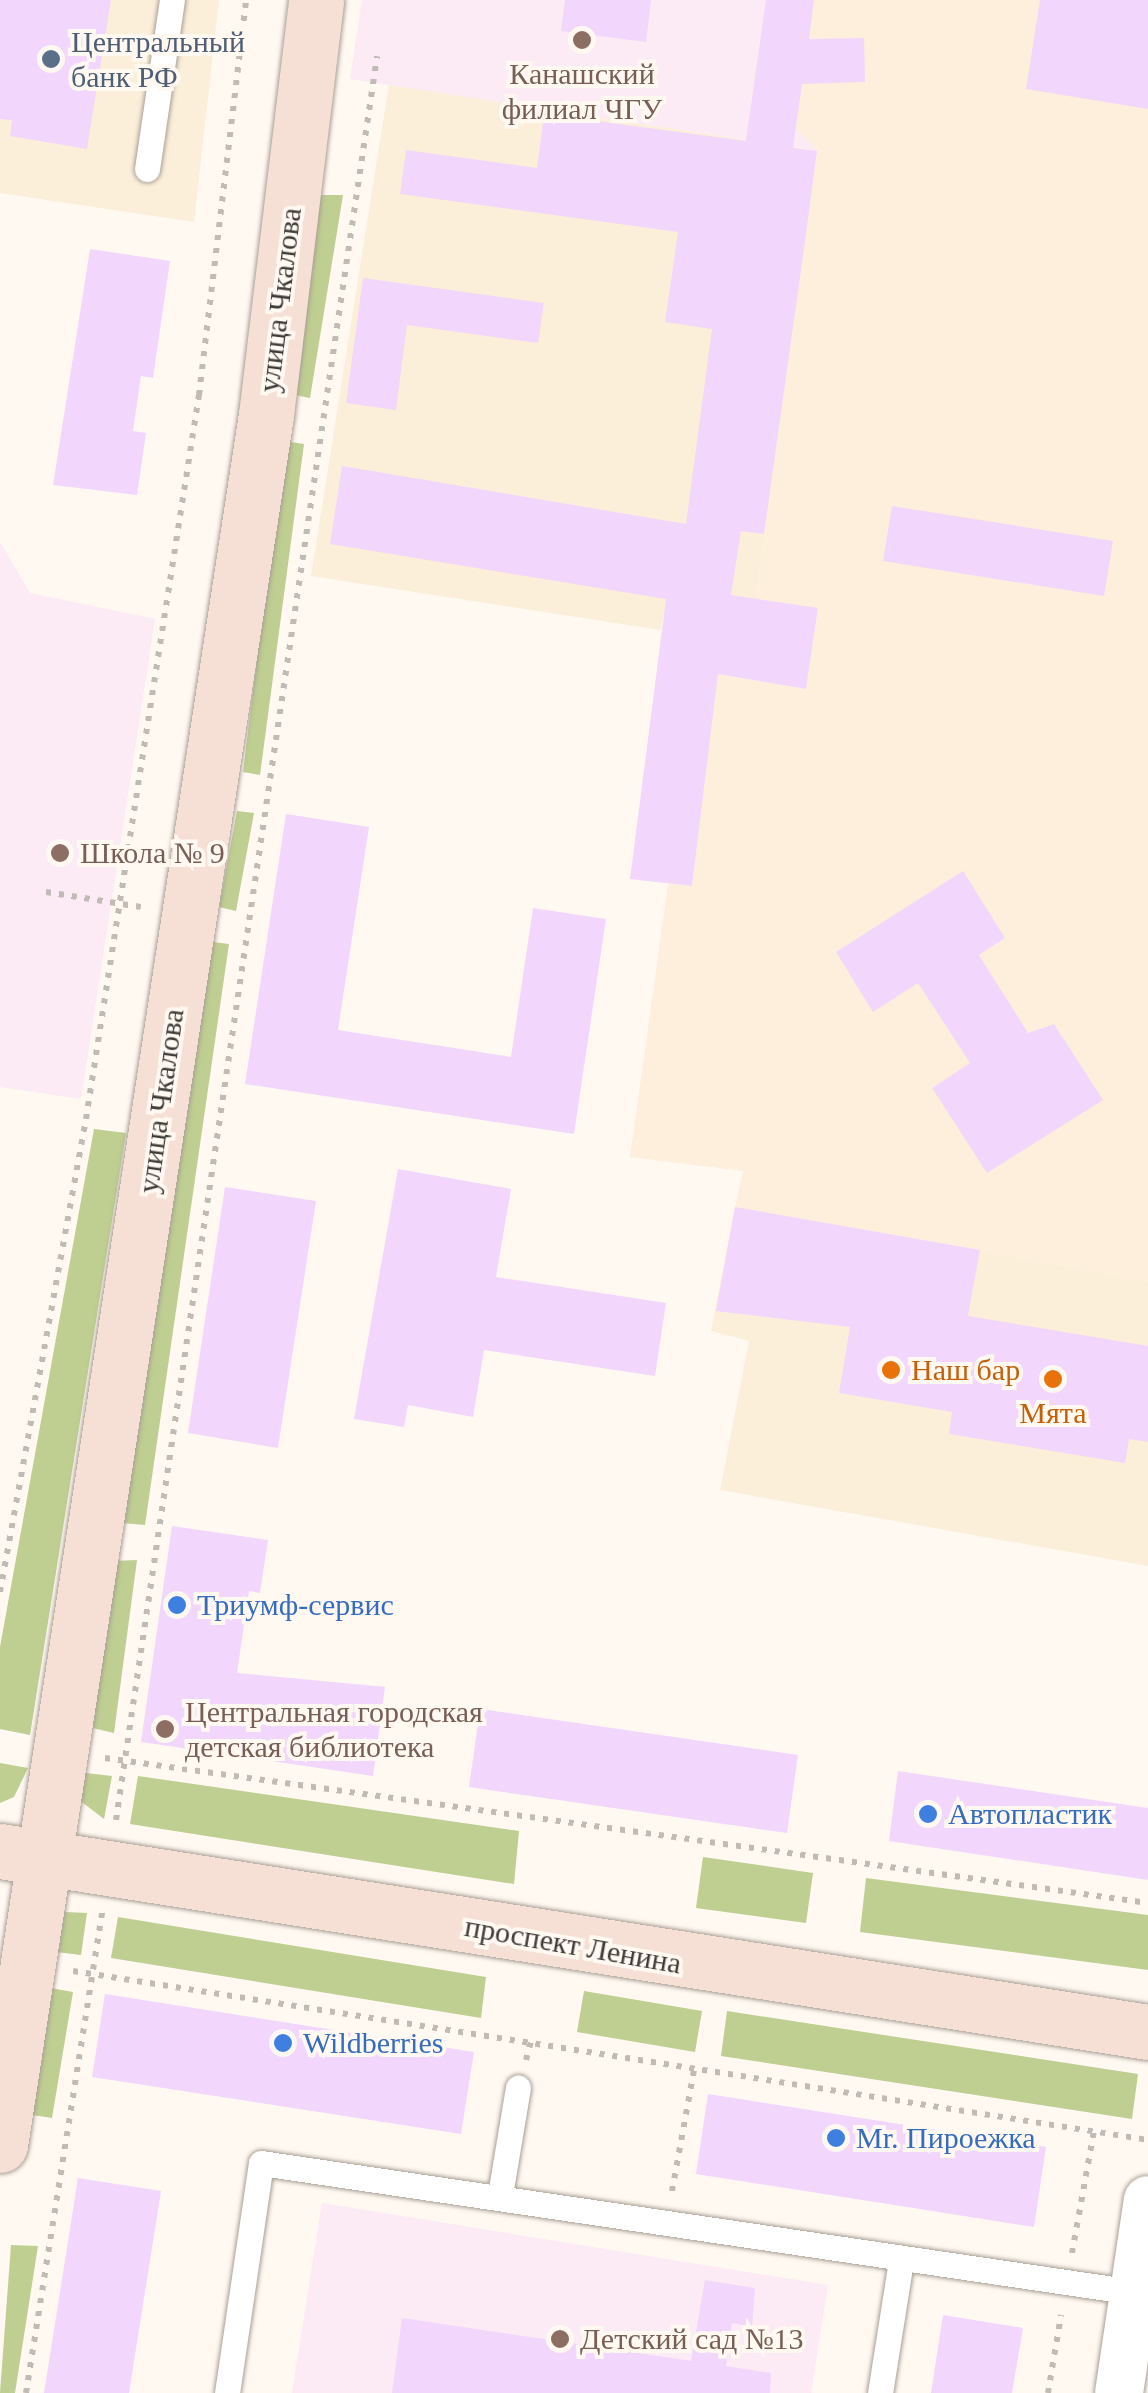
<!DOCTYPE html>
<meta charset="utf-8">
<style>
body{margin:0}
#map{position:relative;width:1148px;height:2393px;overflow:hidden;background:#fff9f2;font-family:Georgia,serif}
div>[style]{position:absolute}
.commercial>*{inset:0;background:#fbefda}
.built>*{inset:0;background:#fdefdc}
.education>*{inset:0;background:#fceaf5}
.green>*{inset:0;background:#bfce91}
.building>*{inset:0;background:#f2d6fb}
.path>*{height:6px;margin-top:-3px;transform-origin:0;background:repeating-linear-gradient(90deg,#c0bbb5 0 5px,transparent 0 13px)}
.roads{filter:drop-shadow(0 0 2px #a9a095) drop-shadow(0 0 2px #a9a095)}
.lane>*{height:25px;margin:-12.5px;padding:0 12.5px;transform-origin:12.5px;border-radius:12.5px;background:#fff}
.street>*{height:48px;margin:-24px;padding:0 24px;transform-origin:24px;border-radius:24px;background:#fff}
.secondary>*{height:55px;margin:-27.5px;padding:0 27.5px;transform-origin:27.5px;border-radius:27.5px;background:#f6dfd4}
.dots>*{width:28px;height:28px;translate:-50% -50%;box-sizing:border-box;border:5px solid #fff9f2;border-radius:50%}
span{translate:-50% -50%;white-space:nowrap;text-align:center;line-height:1.15;-webkit-text-stroke:8px #fff9f2;paint-order:stroke}
.service-label{font-size:30px;color:#4e5e75}
.left{translate:0 -50%;text-align:left}
.education-label{font-size:30px;color:#785e54}
.street-label{font-size:30px;color:#3e3a36}
.food-label{font-size:30px;color:#c56008}
.shop-label{font-size:30px;color:#366cbe}
</style>
<div id="map">
<div class="commercial">
<div style="clip-path:polygon(0 0,219px 0,194px 222px,0 193px)"></div>
<div style="clip-path:polygon(389px 84px,817px 151px,756px 599px,669px 586px,661px 630px,311px 576px)"></div>
<div style="clip-path:polygon(735px 1207px,1148px 1281px,1148px 1566px,720px 1490px,749px 1341px,711px 1331px)"></div>
</div>
<div class="built">
<div style="clip-path:polygon(814px 0,1148px 0,1148px 1281px,735px 1207px,743px 1171px,630px 1157px,668px 884px,692px 885px,718px 674px,806px 689px,818px 609px,756px 599px,817px 151px,796px 128px)"></div>
</div>
<div class="education">
<div style="clip-path:polygon(362px 0,814px 0,796px 128px,817px 151px,350px 79px)"></div>
<div style="clip-path:polygon(0 542px,30px 593px,155px 619px,81px 1099px,0 1087px)"></div>
<div style="clip-path:polygon(322px 2203px,828px 2285px,811px 2393px,292px 2393px)"></div>
</div>
<div class="green">
<div style="clip-path:polygon(320px 195px,343px 195px,310px 398px,290px 394px)"></div>
<div style="clip-path:polygon(284px 441px,304px 444px,260px 775px,243px 772px)"></div>
<div style="clip-path:polygon(237px 811px,254px 813px,236px 911px,219px 907px)"></div>
<div style="clip-path:polygon(213px 942px,229px 944px,145px 1525px,122px 1523px)"></div>
<div style="clip-path:polygon(94px 1129px,126px 1133px,30px 1735px,0 1729px,0 1647px)"></div>
<div style="clip-path:polygon(137px 1560px,114px 1733px,84px 1726px,114px 1561px)"></div>
<div style="clip-path:polygon(0 1763px,28px 1768px,14px 1797px,0 1803px)"></div>
<div style="clip-path:polygon(77px 1772px,112px 1776px,104px 1819px,74px 1796px)"></div>
<div style="clip-path:polygon(138px 1776px,519px 1831px,514px 1884px,130px 1824px)"></div>
<div style="clip-path:polygon(703px 1857px,813px 1873px,806px 1923px,696px 1908px)"></div>
<div style="clip-path:polygon(866px 1878px,1148px 1915px,1148px 1970px,860px 1932px)"></div>
<div style="clip-path:polygon(65px 1912px,87px 1913px,81px 1955px,47px 1951px,51px 1922px)"></div>
<div style="clip-path:polygon(118px 1917px,486px 1977px,481px 2018px,111px 1958px)"></div>
<div style="clip-path:polygon(39px 1986px,73px 1992px,52px 2118px,19px 2113px)"></div>
<div style="clip-path:polygon(584px 1991px,702px 2011px,695px 2052px,577px 2032px)"></div>
<div style="clip-path:polygon(727px 2011px,1138px 2074px,1132px 2119px,721px 2056px)"></div>
<div style="clip-path:polygon(11px 2245px,38px 2246px,15px 2393px,0 2393px)"></div>
</div>
<div class="building">
<div style="clip-path:polygon(0 0,111px 0,87px 149px,10px 136px,12px 120px,0 119px)"></div>
<div style="clip-path:polygon(565px 0,651px 0,646px 42px,561px 31px)"></div>
<div style="clip-path:polygon(766px 0,814px 0,809px 39px,864px 38px,865px 82px,802px 84px,793px 148px,817px 151px,804px 249px,764px 534px,741px 531px,731px 595px,818px 608px,806px 689px,718px 674px,692px 886px,630px 879px,666px 599px,330px 544px,342px 466px,686px 524px,712px 329px,665px 322px,678px 232px,400px 194px,406px 150px,537px 168px,544px 114px,746px 141px)"></div>
<div style="clip-path:polygon(1040px 0,1148px 0,1148px 109px,1026px 89px)"></div>
<div style="clip-path:polygon(90px 249px,170px 261px,153px 378px,141px 376px,133px 431px,146px 433px,137px 495px,53px 485px)"></div>
<div style="clip-path:polygon(363px 278px,544px 303px,538px 343px,407px 325px,396px 410px,346px 403px)"></div>
<div style="clip-path:polygon(892px 506px,1113px 541px,1104px 596px,883px 561px)"></div>
<div style="clip-path:polygon(286px 814px,369px 827px,338px 1030px,511px 1057px,533px 908px,606px 919px,574px 1134px,245px 1084px)"></div>
<div style="clip-path:polygon(963px 871px,1005px 938px,979px 955px,1028px 1033px,1054px 1024px,1103px 1100px,987px 1173px,932px 1088px,970px 1063px,918px 983px,873px 1012px,836px 952px)"></div>
<div style="clip-path:polygon(398px 1169px,511px 1189px,496px 1277px,666px 1303px,655px 1376px,484px 1350px,473px 1417px,408px 1405px,404px 1427px,354px 1419px)"></div>
<div style="clip-path:polygon(225px 1187px,316px 1201px,278px 1448px,188px 1433px)"></div>
<div style="clip-path:polygon(735px 1207px,980px 1250px,968px 1316px,1148px 1346px,1148px 1442px,1129px 1439px,1125px 1463px,949px 1434px,952px 1412px,839px 1393px,850px 1327px,716px 1311px)"></div>
<div style="clip-path:polygon(172px 1526px,268px 1540px,260px 1593px,249px 1591px,237px 1673px,385px 1687px,373px 1776px,141px 1742px)"></div>
<div style="clip-path:polygon(480px 1709px,798px 1755px,787px 1833px,469px 1787px)"></div>
<div style="clip-path:polygon(898px 1771px,1148px 1808px,1148px 1880px,889px 1841px)"></div>
<div style="clip-path:polygon(105px 1994px,474px 2052px,461px 2134px,92px 2077px)"></div>
<div style="clip-path:polygon(708px 2094px,1046px 2147px,1034px 2227px,696px 2174px)"></div>
<div style="clip-path:polygon(78px 2178px,161px 2191px,129px 2393px,44px 2393px)"></div>
<div style="clip-path:polygon(705px 2280px,755px 2288px,752px 2327px,732px 2323px,726px 2366px,771px 2373px,770px 2393px,392px 2393px,402px 2318px,691px 2361px)"></div>
<div style="clip-path:polygon(943px 2315px,1023px 2328px,1012px 2393px,931px 2393px)"></div>
</div>
<div class="path">
<div style="left:46px;top:892px;width:96px;rotate:9deg"></div>
<div style="left:0;top:1592px;width:481px;rotate:-79.7deg"></div>
<div style="left:86px;top:1119px;width:733px;rotate:-81.13deg"></div>
<div style="left:199px;top:395px;width:398px;rotate:-83.2deg"></div>
<div style="left:105px;top:1758px;width:1053px;rotate:7.91deg"></div>
<div style="left:116px;top:1820px;width:1783px;rotate:-81.58deg"></div>
<div style="left:73px;top:1971px;width:1088px;rotate:8.93deg"></div>
<div style="left:526px;top:2060px;width:23px;rotate:-75deg"></div>
<div style="left:672px;top:2191px;width:128px;rotate:-79.7deg"></div>
<div style="left:1072px;top:2253px;width:124px;rotate:-79.8deg"></div>
<div style="left:26px;top:2393px;width:487px;rotate:-81deg"></div>
<div style="left:1048px;top:2393px;width:79px;rotate:-80.5deg"></div>
</div>
<div class="roads">
<div class="lane">
<div style="left:147px;top:169px;width:171px;rotate:-81.6deg"></div>
<div style="left:500px;top:2195px;width:109px;rotate:-80.5deg"></div>
<div style="left:227px;top:2393px;width:232px;rotate:-81.6deg"></div>
<div style="left:261px;top:2163px;width:882px;rotate:8.41deg"></div>
<div style="left:880px;top:2393px;width:134px;rotate:-81deg"></div>
</div>
<div class="street">
<div style="left:1119px;top:2393px;width:195px;rotate:-81.5deg"></div>
</div>
<div class="secondary">
<div style="left:0;top:1851px;width:1162px;rotate:8.96deg"></div>
<div style="left:0;top:2145px;width:1750px;rotate:-81.26deg"></div>
<div style="left:266px;top:415px;width:418px;rotate:-83.1deg"></div>
</div>
</div>
<div class="dots">
<div style="left:582px;top:40px;background:#8d6e63"></div>
<div style="left:51px;top:59px;background:#5c6f8a"></div>
<div style="left:60px;top:853px;background:#8d6e63"></div>
<div style="left:891px;top:1370px;background:#e8710a"></div>
<div style="left:1053px;top:1379px;background:#e8710a"></div>
<div style="left:177px;top:1605px;background:#3f7fe0"></div>
<div style="left:165px;top:1729px;background:#8d6e63"></div>
<div style="left:928px;top:1814px;background:#3f7fe0"></div>
<div style="left:283px;top:2043px;background:#3f7fe0"></div>
<div style="left:836px;top:2138px;background:#3f7fe0"></div>
<div style="left:560px;top:2339px;background:#8d6e63"></div>
</div>
<div class="service-label">
<span class="left" style="left:71px;top:59px">Центральный<br>банк РФ</span>
</div>
<div class="education-label">
<span style="left:582px;top:91px">Канашский<br>филиал ЧГУ</span>
<span class="left" style="left:80px;top:853px">Школа № 9</span>
<span class="left" style="left:185px;top:1729px">Центральная городская<br>детская библиотека</span>
<span class="left" style="left:580px;top:2339px">Детский сад №13</span>
</div>
<div class="street-label">
<span style="left:280px;top:300px;rotate:-83deg">улица Чкалова</span>
<span style="left:161px;top:1101px;rotate:-82deg">улица Чкалова</span>
<span style="left:573px;top:1945px;rotate:10deg">проспект Ленина</span>
</div>
<div class="food-label">
<span class="left" style="left:911px;top:1370px">Наш бар</span>
<span style="left:1053px;top:1413px">Мята</span>
</div>
<div class="shop-label">
<span class="left" style="left:197px;top:1605px">Триумф-сервис</span>
<span class="left" style="left:948px;top:1814px">Автопластик</span>
<span class="left" style="left:303px;top:2043px">Wildberries</span>
<span class="left" style="left:856px;top:2138px">Mr. Пироежка</span>
</div>
</div>
